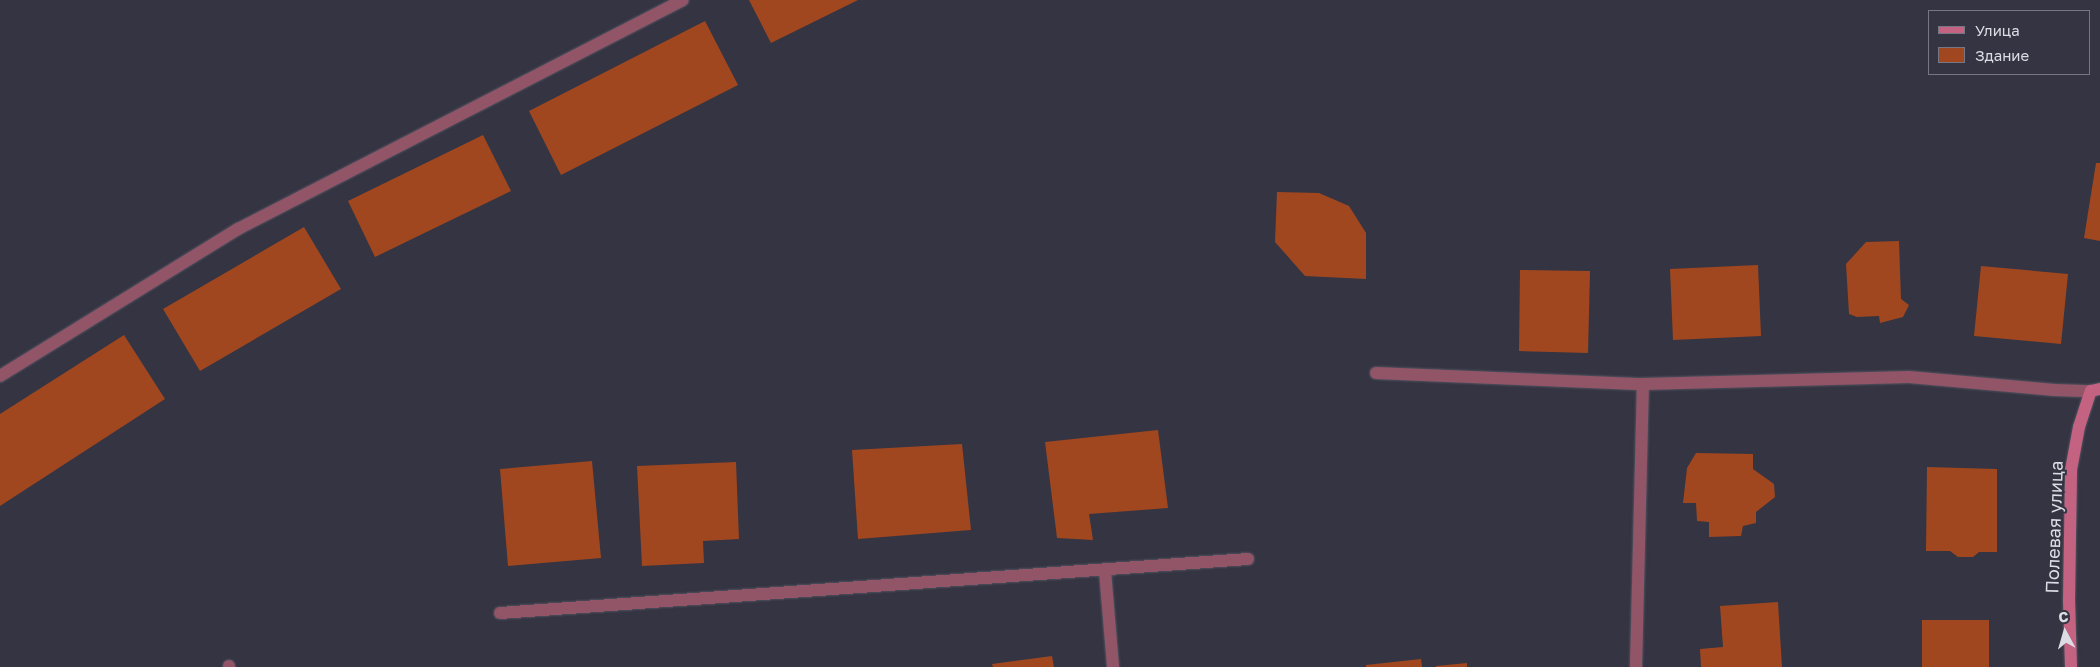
<!DOCTYPE html>
<meta charset="utf-8">
<style>
body{margin:0}
#map{position:relative;width:2100px;height:667px;overflow:hidden;background:#343442;font-family:"Golos Text",sans-serif}
div>[style]{position:absolute}
.building>*{inset:0;background:#a04720}
.roads{filter:drop-shadow(0 0 1px #52525f) drop-shadow(0 0 1px #52525f)}
.lane>*{height:12px;margin:-6px;padding:0 6px;transform-origin:6px;border-radius:6px;background:#925467}
.street>*{height:12px;margin:-6px;padding:0 6px;transform-origin:6px;border-radius:6px;background:#925467}
.secondary>*{height:12px;margin:-6px;padding:0 6px;transform-origin:6px;border-radius:6px;background:#c46282}
span{translate:-50% -50%;white-space:nowrap;text-align:center;line-height:1.15;-webkit-text-stroke:4px #343442;paint-order:stroke}
.street-label{font-size:18px;color:#dbdce4}
.legend{position:absolute;left:1928px;top:10px;width:162px;height:65px;box-sizing:border-box;background:#343442;border:1px solid #777783;margin:0;padding:6px 9px;list-style:none;font-size:15px;color:#dbdce4}
.legend li{display:flex;align-items:center;gap:10px;height:25px}
.legend b{width:25px;border:1px solid #777783}
.north{position:absolute;left:2040px;top:607px;width:50px;height:50px;-webkit-text-stroke:4px #343442;paint-order:stroke;rotate:354deg;font-size:14px;font-weight:700;line-height:20px;text-align:center;color:#dbdce4}
.north::after{content:'';display:block;margin:auto;width:18px;height:22px;background:#dbdce4;clip-path:polygon(50% 0,100% 100%,50% 72%,0 100%)}
</style>
<div id="map">
<div class="building">
<div style="clip-path:polygon(749px 0,858px 0,771px 43px)"></div>
<div style="clip-path:polygon(705px 21px,738px 85px,561px 175px,529px 111px)"></div>
<div style="clip-path:polygon(483px 135px,511px 191px,375px 257px,348px 201px)"></div>
<div style="clip-path:polygon(2096px 163px,2100px 163px,2100px 241px,2084px 238px)"></div>
<div style="clip-path:polygon(1277px 192px,1319px 193px,1349px 206px,1366px 233px,1366px 279px,1305px 276px,1275px 242px)"></div>
<div style="clip-path:polygon(304px 227px,341px 289px,200px 371px,163px 309px)"></div>
<div style="clip-path:polygon(1899px 241px,1901px 299px,1909px 305px,1903px 317px,1880px 323px,1879px 316px,1857px 317px,1849px 314px,1846px 264px,1866px 242px)"></div>
<div style="clip-path:polygon(1758px 265px,1761px 336px,1673px 340px,1670px 269px)"></div>
<div style="clip-path:polygon(1981px 266px,2068px 274px,2061px 344px,1974px 336px)"></div>
<div style="clip-path:polygon(1520px 270px,1590px 271px,1588px 353px,1519px 351px)"></div>
<div style="clip-path:polygon(124px 335px,165px 399px,0 506px,0 414px)"></div>
<div style="clip-path:polygon(1158px 430px,1168px 508px,1089px 514px,1093px 540px,1057px 538px,1045px 442px)"></div>
<div style="clip-path:polygon(962px 444px,971px 530px,858px 539px,852px 450px)"></div>
<div style="clip-path:polygon(1696px 453px,1753px 454px,1753px 469px,1774px 484px,1775px 497px,1756px 512px,1756px 523px,1743px 526px,1741px 536px,1709px 537px,1709px 522px,1697px 521px,1696px 503px,1683px 503px,1687px 468px)"></div>
<div style="clip-path:polygon(592px 461px,601px 558px,508px 566px,500px 469px)"></div>
<div style="clip-path:polygon(736px 462px,739px 539px,703px 541px,704px 563px,642px 566px,637px 466px)"></div>
<div style="clip-path:polygon(1927px 467px,1997px 469px,1997px 552px,1979px 552px,1973px 557px,1958px 557px,1950px 551px,1926px 551px)"></div>
<div style="clip-path:polygon(1778px 602px,1782px 667px,1701px 667px,1700px 649px,1723px 647px,1720px 606px)"></div>
<div style="clip-path:polygon(1922px 620px,1989px 620px,1989px 667px,1922px 667px)"></div>
<div style="clip-path:polygon(1052px 656px,1054px 667px,993px 667px,992px 664px)"></div>
<div style="clip-path:polygon(1421px 659px,1422px 667px,1366px 667px,1366px 665px)"></div>
<div style="clip-path:polygon(1467px 663px,1467px 667px,1436px 667px,1436px 666px)"></div>
</div>
<div class="roads">
<div class="lane">
<div style="left:1376px;top:373px;width:267px;rotate:2.4deg"></div>
</div>
<div class="street">
<div style="left:0;top:376px;width:280px;rotate:-31.7deg"></div>
<div style="left:238px;top:229px;width:500px;rotate:-27.23deg"></div>
<div style="left:1105px;top:571px;width:96px;rotate:85.2deg"></div>
<div style="left:500px;top:613px;width:750px;rotate:-4.13deg"></div>
<div style="left:229px;top:666px;width:1px;rotate:90deg"></div>
<div style="left:1636px;top:667px;width:283px;rotate:-88.6deg"></div>
<div style="left:1643px;top:384px;width:266px;rotate:-1.5deg"></div>
<div style="left:1909px;top:377px;width:146px;rotate:5.1deg"></div>
<div style="left:2054px;top:390px;width:37px;rotate:2deg"></div>
</div>
<div class="secondary">
<div style="left:2071px;top:667px;width:66px;rotate:-91.7deg"></div>
<div style="left:2069px;top:601px;width:131px;rotate:-89.1deg"></div>
<div style="left:2071px;top:470px;width:44px;rotate:-79.5deg"></div>
<div style="left:2079px;top:427px;width:38px;rotate:-72deg"></div>
<div style="left:2091px;top:391px;width:9px;rotate:-13deg"></div>
</div>
</div>
<div class="street-label">
<span style="left:2054px;top:527px;rotate:-88deg">Полевая улица</span>
</div>
<ul class="legend">
<li><b style="height:6px;background:#c46282"></b>Улица</li>
<li><b style="height:14px;background:#a04720"></b>Здание</li>
</ul>
<div class="north">С</div>
</div>
